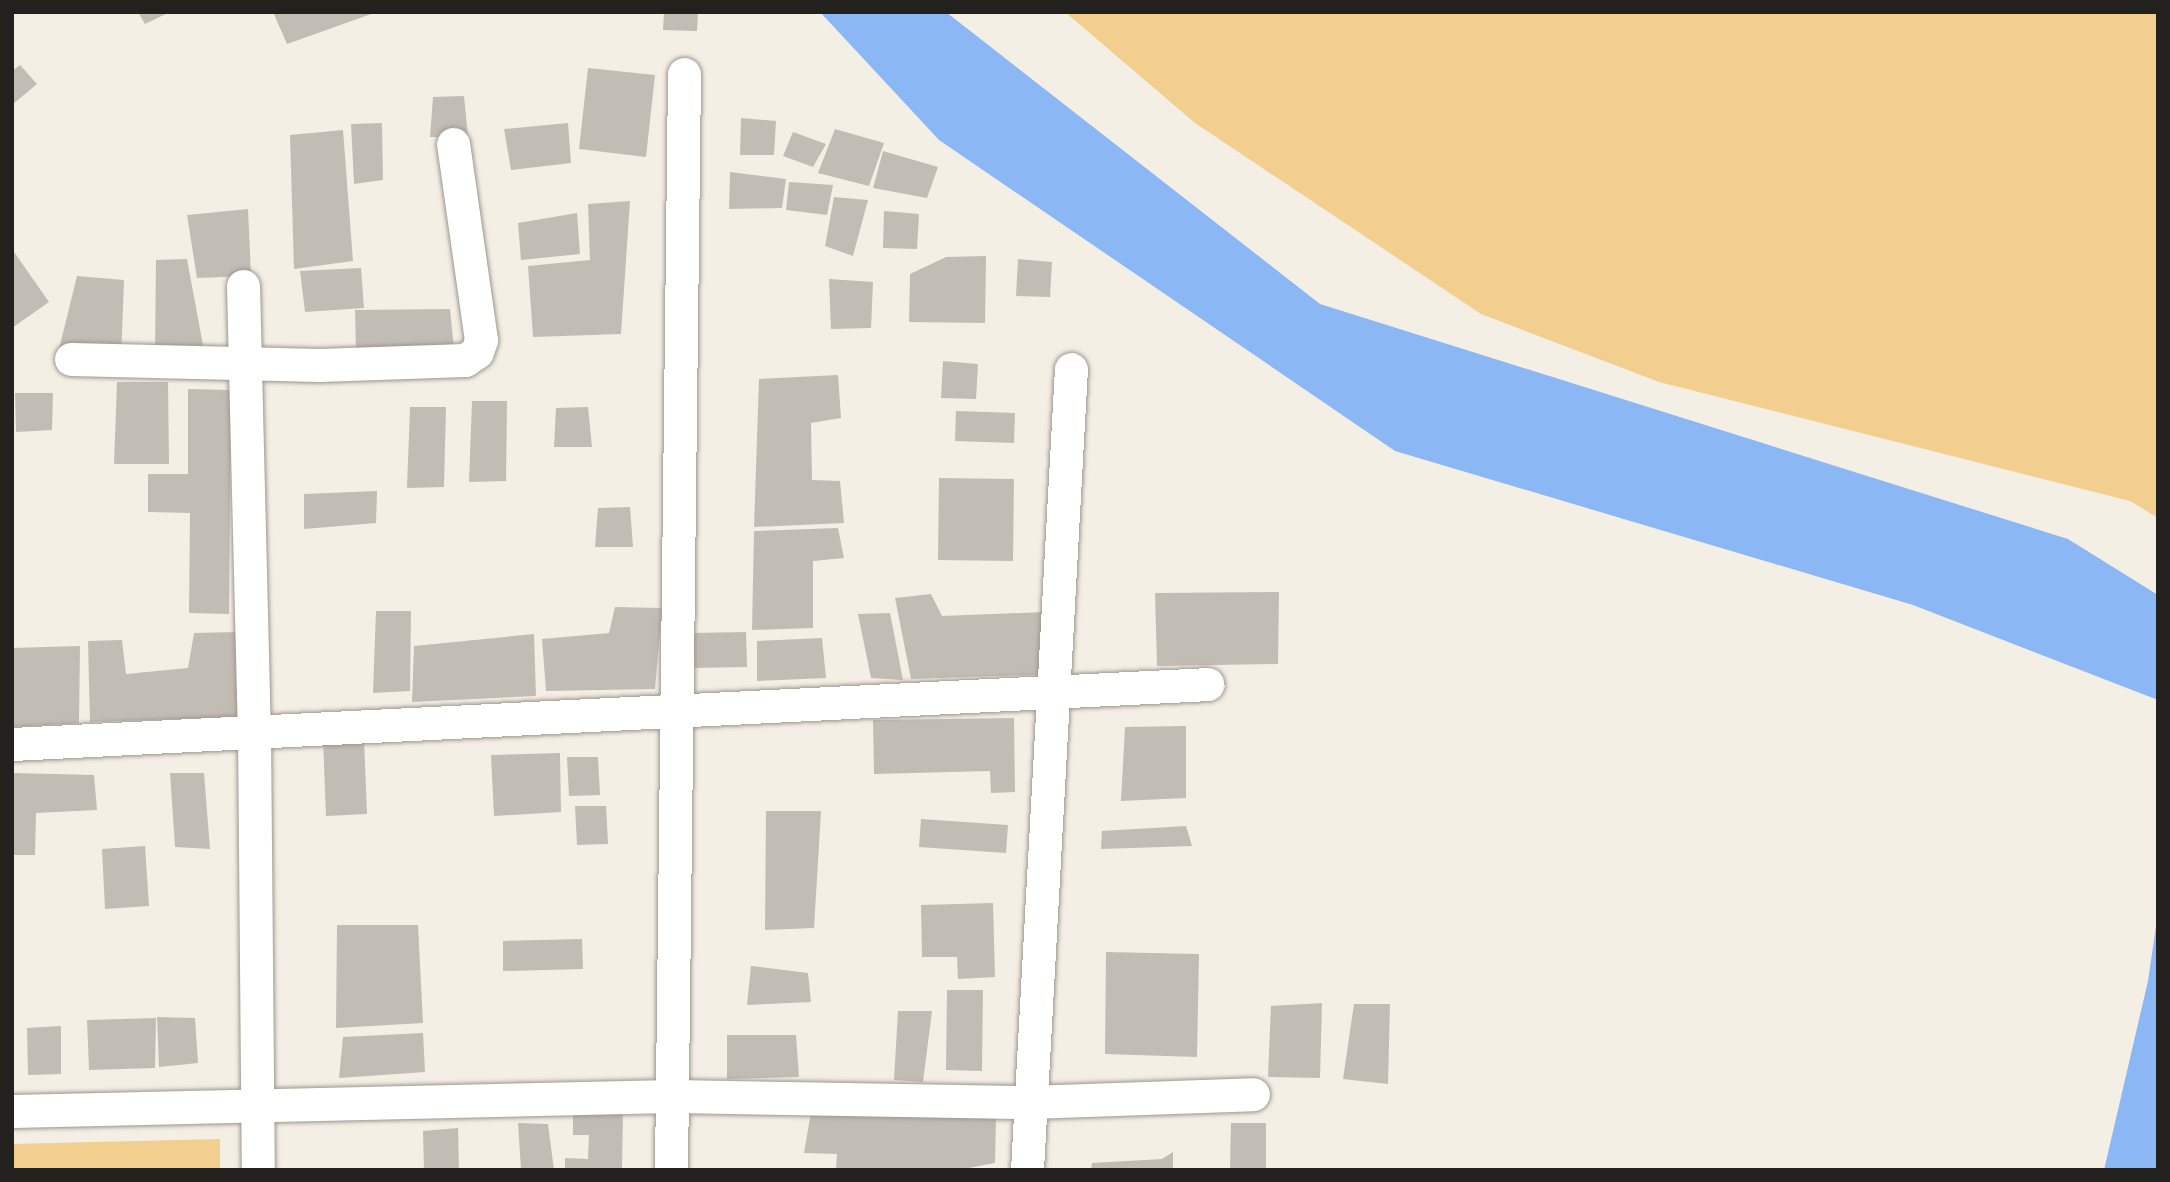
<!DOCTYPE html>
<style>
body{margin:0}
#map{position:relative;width:2170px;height:1182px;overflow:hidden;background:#f4efe5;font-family:"Noto Serif",serif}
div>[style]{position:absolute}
.green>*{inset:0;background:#f2cf8e}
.water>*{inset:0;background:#8bb7f5}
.building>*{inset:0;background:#c2bdb4}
.roads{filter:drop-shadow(0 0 2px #9c978e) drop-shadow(0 0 2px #9c978e)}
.minor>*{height:33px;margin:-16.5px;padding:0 16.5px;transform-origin:16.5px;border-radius:16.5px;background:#fff}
span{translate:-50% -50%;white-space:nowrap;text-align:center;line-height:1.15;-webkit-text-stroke:7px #f4efe5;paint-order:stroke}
.frame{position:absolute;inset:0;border:14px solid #22211d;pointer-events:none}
</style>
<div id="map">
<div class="green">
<div style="clip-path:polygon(1065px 12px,2158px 12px,2158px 518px,2130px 501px,1659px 382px,1481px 314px,1195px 123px)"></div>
<div style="clip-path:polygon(220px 1139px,220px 1170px,12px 1170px,12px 1144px)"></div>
</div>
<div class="water">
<div style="clip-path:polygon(820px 12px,946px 12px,1320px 304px,2068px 539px,2158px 595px,2158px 700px,1913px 605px,1395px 451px,939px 140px)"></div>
<div style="clip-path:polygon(2158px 913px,2158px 1170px,2104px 1170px,2148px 981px)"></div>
</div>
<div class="building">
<div style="clip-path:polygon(138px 12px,170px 12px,145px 24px)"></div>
<div style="clip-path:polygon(273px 12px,374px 12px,374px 13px,287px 44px)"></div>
<div style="clip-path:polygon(664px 12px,698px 12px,697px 31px,663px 30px)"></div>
<div style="clip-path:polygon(20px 65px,37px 84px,12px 105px,12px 71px)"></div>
<div style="clip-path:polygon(588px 68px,655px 75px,646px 157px,579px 149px)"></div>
<div style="clip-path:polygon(464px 96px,468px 137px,430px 137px,433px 97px)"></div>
<div style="clip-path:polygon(741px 118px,776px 121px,774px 155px,740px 155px)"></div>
<div style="clip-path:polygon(382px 123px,383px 180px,354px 184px,351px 124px)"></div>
<div style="clip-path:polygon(568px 123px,571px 163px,511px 170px,504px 129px)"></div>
<div style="clip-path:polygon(835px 129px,884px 143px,869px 186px,818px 173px)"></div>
<div style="clip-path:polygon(343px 130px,353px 261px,294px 269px,290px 135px)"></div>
<div style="clip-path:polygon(793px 132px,826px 144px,813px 167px,783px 156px)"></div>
<div style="clip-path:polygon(883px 151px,938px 167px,927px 198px,873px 188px)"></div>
<div style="clip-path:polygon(730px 172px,786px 179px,782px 208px,729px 209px)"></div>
<div style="clip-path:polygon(789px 182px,833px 185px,827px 215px,786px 210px)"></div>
<div style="clip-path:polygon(834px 197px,868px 200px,853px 256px,825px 246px)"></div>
<div style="clip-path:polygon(630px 201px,621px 334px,533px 337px,528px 266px,590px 260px,588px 204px)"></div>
<div style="clip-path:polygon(248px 209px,251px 276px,197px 278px,187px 215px)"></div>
<div style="clip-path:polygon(884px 211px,919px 214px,917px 249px,883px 248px)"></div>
<div style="clip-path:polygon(577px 213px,580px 254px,521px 260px,518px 223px)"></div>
<div style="clip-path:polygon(12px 249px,49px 302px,12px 328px)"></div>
<div style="clip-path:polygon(986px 256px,985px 323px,909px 322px,910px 274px,946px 257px)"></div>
<div style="clip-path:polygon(187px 259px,205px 356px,155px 352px,156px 260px)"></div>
<div style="clip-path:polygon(1018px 259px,1052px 262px,1050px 297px,1016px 296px)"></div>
<div style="clip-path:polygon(361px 268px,364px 308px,305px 312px,300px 271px)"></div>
<div style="clip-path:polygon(77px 276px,124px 280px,121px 359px,59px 349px)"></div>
<div style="clip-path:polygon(829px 279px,873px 282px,871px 328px,831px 329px)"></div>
<div style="clip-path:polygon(450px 309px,454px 349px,356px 352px,355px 310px)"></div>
<div style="clip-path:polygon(943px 361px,978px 364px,976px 399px,941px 398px)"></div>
<div style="clip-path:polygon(838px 375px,841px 418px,811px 423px,812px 480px,840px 481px,844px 523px,754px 527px,759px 379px)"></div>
<div style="clip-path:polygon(117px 382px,168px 382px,169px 464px,114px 464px)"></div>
<div style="clip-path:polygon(188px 389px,231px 390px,229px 614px,189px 613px,190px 513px,148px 512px,148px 474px,188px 474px)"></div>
<div style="clip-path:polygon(15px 393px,53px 393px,52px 430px,16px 432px)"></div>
<div style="clip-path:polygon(472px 401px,507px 401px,506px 481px,469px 482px)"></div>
<div style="clip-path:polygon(410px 407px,446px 407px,444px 487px,407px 488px)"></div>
<div style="clip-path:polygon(588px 407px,592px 447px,554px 447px,556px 408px)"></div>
<div style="clip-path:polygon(956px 411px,1015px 413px,1014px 443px,955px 441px)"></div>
<div style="clip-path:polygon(939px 478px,1014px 479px,1013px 561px,938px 560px)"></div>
<div style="clip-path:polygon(377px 491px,376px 523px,304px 529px,304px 494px)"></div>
<div style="clip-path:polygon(630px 507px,633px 547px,595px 547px,598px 508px)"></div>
<div style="clip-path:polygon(838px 528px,844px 558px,813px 561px,813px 628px,752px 630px,754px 531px)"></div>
<div style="clip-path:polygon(1279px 592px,1278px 664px,1157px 666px,1155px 593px)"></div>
<div style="clip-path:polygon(931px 594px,942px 616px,1046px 612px,1053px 674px,911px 679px,895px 598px)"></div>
<div style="clip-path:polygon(615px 607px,662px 608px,655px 689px,546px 691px,542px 639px,609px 633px)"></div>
<div style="clip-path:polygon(376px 611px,411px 611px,410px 691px,373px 693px)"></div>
<div style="clip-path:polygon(890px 613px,903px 680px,871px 678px,858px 614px)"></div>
<div style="clip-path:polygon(238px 632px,238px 717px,90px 722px,88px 641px,122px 640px,126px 674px,188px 668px,194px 633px)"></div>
<div style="clip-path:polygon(746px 632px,747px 667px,692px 668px,692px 633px)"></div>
<div style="clip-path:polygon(534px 634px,536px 696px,412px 702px,414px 646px)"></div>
<div style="clip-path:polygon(822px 638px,826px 678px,757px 681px,757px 641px)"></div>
<div style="clip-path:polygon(80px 646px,79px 723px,12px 727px,12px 648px)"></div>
<div style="clip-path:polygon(1014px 718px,1015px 792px,991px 793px,990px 771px,874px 774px,873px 720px)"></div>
<div style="clip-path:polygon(1186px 726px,1186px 798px,1121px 801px,1125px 727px)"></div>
<div style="clip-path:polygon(364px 738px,367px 814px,326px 816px,323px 740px)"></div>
<div style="clip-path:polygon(560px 753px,561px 812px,494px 816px,491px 755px)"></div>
<div style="clip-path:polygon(567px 757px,598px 757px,600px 795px,569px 796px)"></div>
<div style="clip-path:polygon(12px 773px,94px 775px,97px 810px,36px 813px,35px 855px,12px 855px)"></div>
<div style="clip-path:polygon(170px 773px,204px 773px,210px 849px,175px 847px)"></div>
<div style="clip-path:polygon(575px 806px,606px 806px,608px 844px,577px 845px)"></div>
<div style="clip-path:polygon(766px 811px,821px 811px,814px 928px,765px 930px)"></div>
<div style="clip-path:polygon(921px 819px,1008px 825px,1006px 853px,919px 847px)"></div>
<div style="clip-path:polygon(1186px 826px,1192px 846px,1101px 849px,1102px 831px)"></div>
<div style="clip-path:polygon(145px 846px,149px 906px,105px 909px,102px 849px)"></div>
<div style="clip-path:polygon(993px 903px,995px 977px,958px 979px,957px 957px,922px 957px,921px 905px)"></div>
<div style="clip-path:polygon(337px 925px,418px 925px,423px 1023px,336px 1028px)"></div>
<div style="clip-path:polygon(582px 939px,583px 969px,503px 971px,503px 941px)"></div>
<div style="clip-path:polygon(1106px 952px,1199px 954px,1197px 1057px,1105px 1054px)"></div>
<div style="clip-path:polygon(751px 966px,808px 973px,811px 1002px,747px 1005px)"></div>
<div style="clip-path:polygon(947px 990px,983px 990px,982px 1071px,946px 1070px)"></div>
<div style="clip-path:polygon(1322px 1003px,1320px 1078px,1268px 1077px,1271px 1006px)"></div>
<div style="clip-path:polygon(1354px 1004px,1390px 1004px,1388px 1084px,1343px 1079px)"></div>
<div style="clip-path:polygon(898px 1011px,932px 1011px,923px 1082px,894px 1080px)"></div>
<div style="clip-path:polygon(157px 1017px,195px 1018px,198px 1063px,159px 1067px)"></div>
<div style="clip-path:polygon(156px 1018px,155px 1068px,89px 1070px,87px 1020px)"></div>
<div style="clip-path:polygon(61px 1026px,61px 1074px,28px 1075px,27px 1028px)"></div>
<div style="clip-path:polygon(423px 1033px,425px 1072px,339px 1078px,343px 1037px)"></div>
<div style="clip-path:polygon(727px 1035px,796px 1035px,799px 1077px,727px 1079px)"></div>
<div style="clip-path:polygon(573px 1111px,623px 1111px,622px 1170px,565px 1170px,565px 1158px,588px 1159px,589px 1135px,573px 1135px)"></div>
<div style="clip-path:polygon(811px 1112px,996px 1116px,995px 1163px,958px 1170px,836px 1170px,837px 1154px,804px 1153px)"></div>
<div style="clip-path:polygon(518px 1123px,548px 1124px,554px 1170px,521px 1170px)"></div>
<div style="clip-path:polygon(1231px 1123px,1266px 1123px,1266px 1170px,1230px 1170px)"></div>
<div style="clip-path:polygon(458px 1128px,459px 1170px,424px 1170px,423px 1131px)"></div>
<div style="clip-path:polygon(1173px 1152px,1173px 1170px,1091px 1170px,1092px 1163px,1162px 1159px)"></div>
</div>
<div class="roads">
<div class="minor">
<div style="left:243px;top:286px;width:446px;rotate:88.6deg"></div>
<div style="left:254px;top:732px;width:438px;rotate:89.5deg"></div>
<div style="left:71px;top:359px;width:248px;rotate:1.4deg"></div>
<div style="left:319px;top:365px;width:146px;rotate:-2deg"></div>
<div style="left:465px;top:360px;width:14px;rotate:-34deg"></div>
<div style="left:477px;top:352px;width:13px;rotate:-72deg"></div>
<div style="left:481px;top:340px;width:198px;rotate:-98.1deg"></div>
<div style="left:12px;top:744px;width:1197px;rotate:-2.87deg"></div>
<div style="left:12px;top:1111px;width:660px;rotate:-1.3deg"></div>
<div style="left:672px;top:1096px;width:357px;rotate:1deg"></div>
<div style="left:1029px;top:1102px;width:224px;rotate:-2deg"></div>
<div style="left:671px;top:1170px;width:1096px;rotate:-89.32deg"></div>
<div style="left:1027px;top:1170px;width:802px;rotate:-86.86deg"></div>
</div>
</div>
<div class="frame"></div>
</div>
